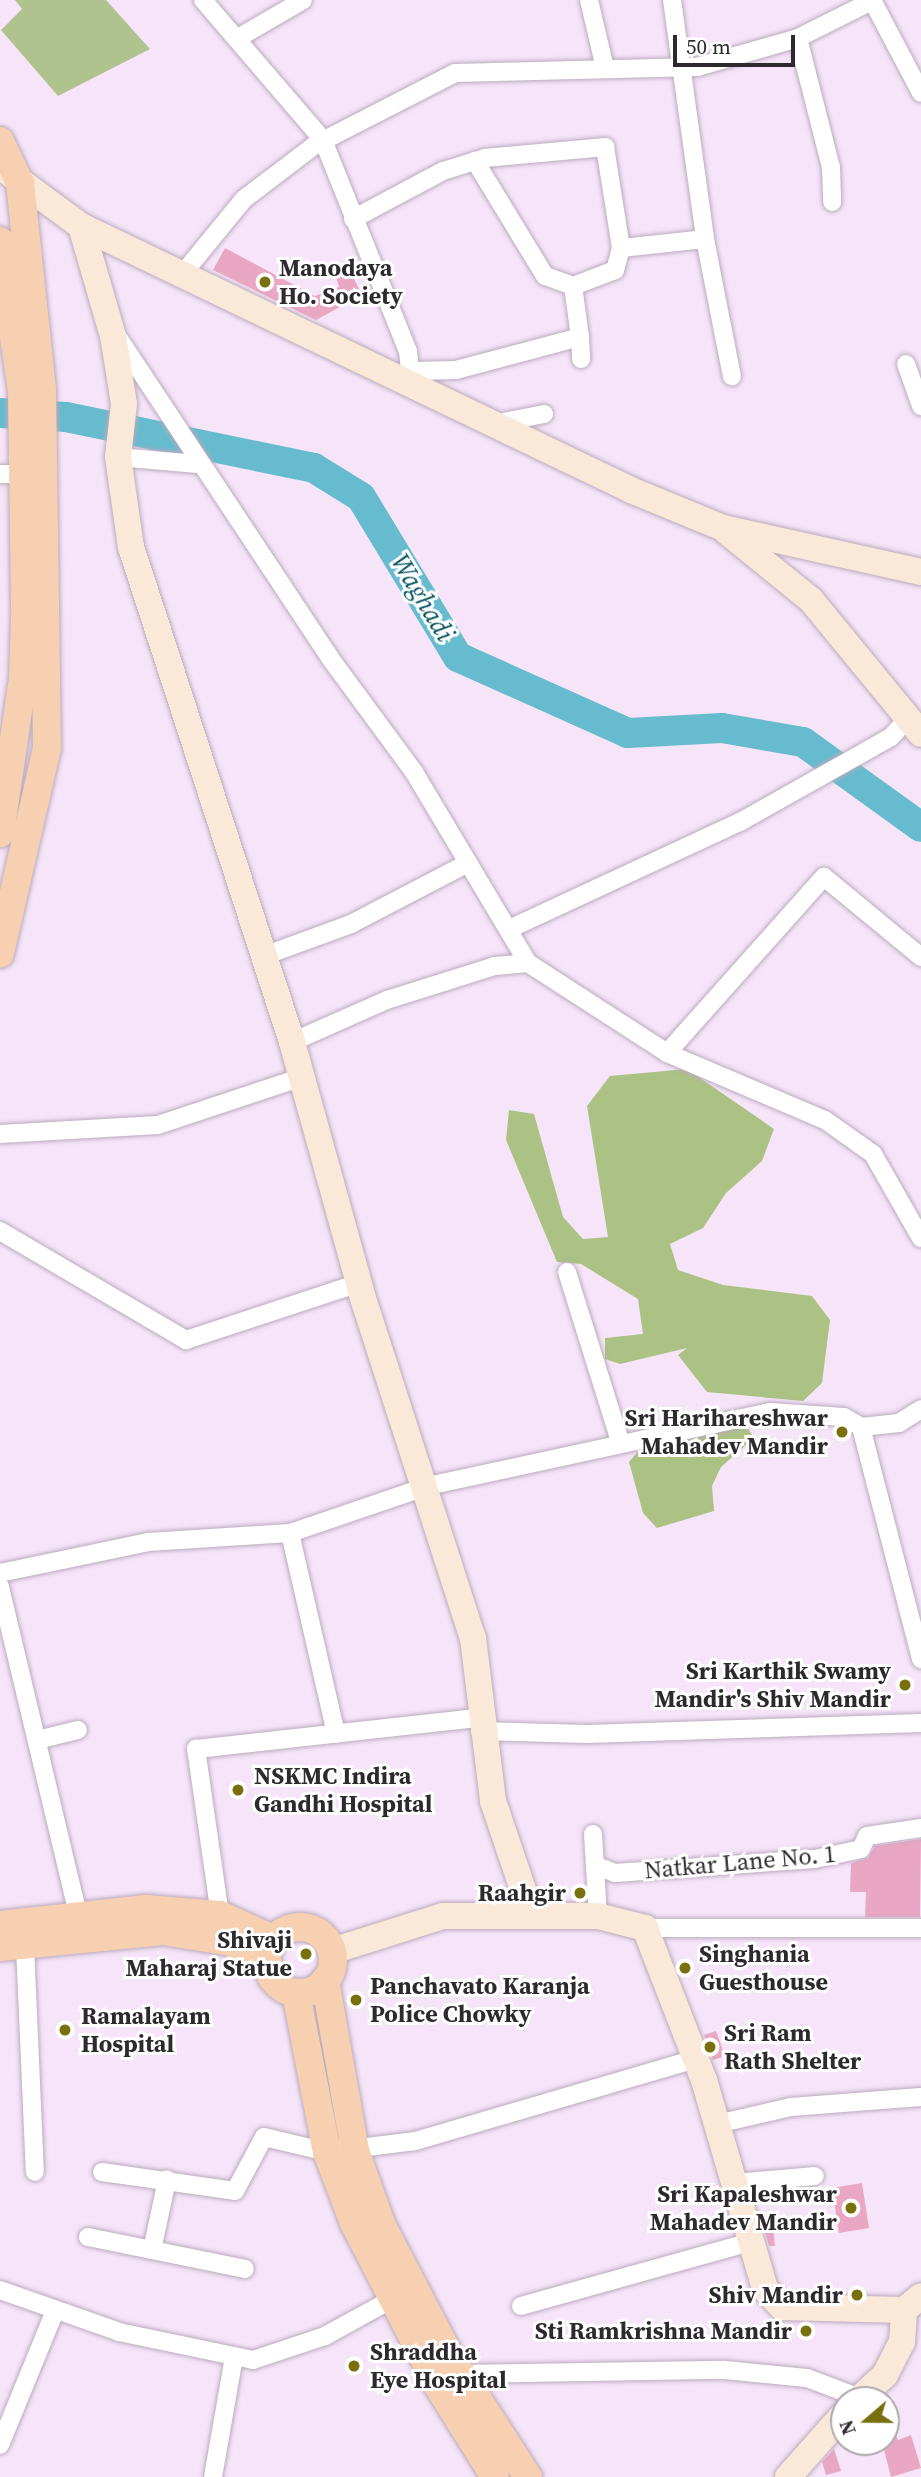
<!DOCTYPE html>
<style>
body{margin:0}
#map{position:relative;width:921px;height:2477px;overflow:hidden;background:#f6e5f9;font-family:"Source Serif 4",serif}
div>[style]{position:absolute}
.green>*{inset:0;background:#b0c38e}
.forest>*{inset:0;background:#acc184}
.river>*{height:30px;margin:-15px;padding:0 15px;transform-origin:15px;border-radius:15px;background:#67bbce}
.building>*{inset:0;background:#eaa7c3}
.roads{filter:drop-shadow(0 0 2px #bbabbd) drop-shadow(0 0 2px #bbabbd)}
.street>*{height:18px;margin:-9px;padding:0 9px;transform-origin:9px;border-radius:9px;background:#fff}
.secondary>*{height:26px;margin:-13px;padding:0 13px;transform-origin:13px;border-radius:13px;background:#fae8d8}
.primary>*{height:28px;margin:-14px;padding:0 14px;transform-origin:14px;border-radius:14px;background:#f6d0b0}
.primary>.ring{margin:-14px;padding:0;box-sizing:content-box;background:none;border:28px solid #f6d0b0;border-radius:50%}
.dots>*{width:19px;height:19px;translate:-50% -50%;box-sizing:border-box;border:4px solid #fff;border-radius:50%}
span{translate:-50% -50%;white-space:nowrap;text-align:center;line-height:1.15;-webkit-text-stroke:6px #fff;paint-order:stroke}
.poi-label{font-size:24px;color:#2e282f;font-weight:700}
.left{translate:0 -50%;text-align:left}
.right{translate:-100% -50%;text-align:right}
.street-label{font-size:24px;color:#2e282f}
.water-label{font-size:26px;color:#045260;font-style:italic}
.north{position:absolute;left:830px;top:2386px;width:70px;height:70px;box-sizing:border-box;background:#fff;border:2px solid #aba9ac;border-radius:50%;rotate:250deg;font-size:19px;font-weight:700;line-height:28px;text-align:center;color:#2e282f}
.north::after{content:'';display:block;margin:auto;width:24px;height:32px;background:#786f0d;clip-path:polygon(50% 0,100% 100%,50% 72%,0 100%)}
.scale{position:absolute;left:673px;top:35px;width:122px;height:32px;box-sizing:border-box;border:4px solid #2e282f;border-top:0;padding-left:9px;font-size:21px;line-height:24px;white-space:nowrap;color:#2e282f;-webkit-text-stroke:5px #fff;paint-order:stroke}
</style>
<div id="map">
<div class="green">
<div style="clip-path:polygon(15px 0,106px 0,150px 49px,58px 96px,1px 30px,22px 9px)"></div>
</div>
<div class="forest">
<div style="clip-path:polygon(687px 1069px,774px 1129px,762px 1161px,726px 1193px,703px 1228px,670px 1244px,678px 1270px,723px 1285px,812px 1296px,830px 1320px,822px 1383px,803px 1401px,707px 1392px,678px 1355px,687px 1348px,620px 1364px,605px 1359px,605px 1338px,643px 1334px,638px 1299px,581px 1264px,557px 1262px,506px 1140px,509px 1110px,534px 1114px,563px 1217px,583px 1239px,608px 1237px,587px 1106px,610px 1076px)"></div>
<div style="clip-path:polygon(743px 1421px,754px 1438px,721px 1467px,712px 1486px,714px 1511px,657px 1528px,643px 1513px,629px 1462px,642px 1447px)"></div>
</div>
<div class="river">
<div style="left:0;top:413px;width:66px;rotate:3.5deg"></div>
<div style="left:66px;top:417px;width:253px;rotate:11.6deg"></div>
<div style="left:314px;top:468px;width:55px;rotate:31.7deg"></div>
<div style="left:361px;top:497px;width:187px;rotate:58.8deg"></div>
<div style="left:458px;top:657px;width:186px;rotate:24.1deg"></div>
<div style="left:628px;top:733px;width:94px;rotate:-3deg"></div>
<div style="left:722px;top:728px;width:82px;rotate:9.8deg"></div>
<div style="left:803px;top:742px;width:145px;rotate:35.8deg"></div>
</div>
<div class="building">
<div style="clip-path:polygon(225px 248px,315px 296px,339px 287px,334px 270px,346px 263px,362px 295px,316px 320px,213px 270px)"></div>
<div style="clip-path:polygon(921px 1839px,920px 1917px,865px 1917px,866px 1892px,850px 1892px,851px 1863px,868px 1858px,875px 1846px)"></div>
<div style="clip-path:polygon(716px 2031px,725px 2056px,713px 2060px,704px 2035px)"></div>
<div style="clip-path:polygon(862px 2183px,869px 2228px,839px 2233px,832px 2188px)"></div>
<div style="clip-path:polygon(772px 2217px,775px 2246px,769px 2246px,761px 2218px)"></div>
<div style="clip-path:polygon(886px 2412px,898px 2440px,911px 2435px,921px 2468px,891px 2477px,883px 2446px)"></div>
<div style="clip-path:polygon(834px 2449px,841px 2471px,826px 2475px,822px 2462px)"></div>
</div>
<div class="roads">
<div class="street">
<div style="left:203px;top:0;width:184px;rotate:49.4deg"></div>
<div style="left:323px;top:140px;width:227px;rotate:68.1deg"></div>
<div style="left:408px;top:351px;width:38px;rotate:84deg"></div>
<div style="left:589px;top:0;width:70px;rotate:76.8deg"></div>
<div style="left:672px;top:0;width:241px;rotate:82.1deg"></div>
<div style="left:705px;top:239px;width:140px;rotate:78.9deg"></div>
<div style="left:872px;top:0;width:105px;rotate:62.2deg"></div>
<div style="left:238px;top:38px;width:75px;rotate:-30.3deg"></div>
<div style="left:798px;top:38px;width:133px;rotate:75.7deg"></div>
<div style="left:831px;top:167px;width:35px;rotate:88deg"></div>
<div style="left:353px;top:219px;width:102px;rotate:-28.1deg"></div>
<div style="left:443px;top:171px;width:44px;rotate:-17.2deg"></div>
<div style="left:485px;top:158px;width:121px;rotate:-5.2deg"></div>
<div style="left:605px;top:147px;width:102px;rotate:81deg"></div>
<div style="left:621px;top:248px;width:23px;rotate:105deg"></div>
<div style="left:615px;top:270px;width:45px;rotate:159.1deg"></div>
<div style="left:621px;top:248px;width:84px;rotate:-6.1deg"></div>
<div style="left:185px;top:271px;width:93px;rotate:-50.7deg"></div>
<div style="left:244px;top:199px;width:89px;rotate:-37.3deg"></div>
<div style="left:315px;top:145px;width:157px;rotate:-27.2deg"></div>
<div style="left:455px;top:73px;width:242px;rotate:-1.4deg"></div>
<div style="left:697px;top:67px;width:105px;rotate:-16deg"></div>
<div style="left:798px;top:38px;width:83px;rotate:-26.6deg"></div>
<div style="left:580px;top:337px;width:22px;rotate:87deg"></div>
<div style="left:119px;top:339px;width:382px;rotate:56.5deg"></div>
<div style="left:330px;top:658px;width:142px;rotate:53.6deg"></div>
<div style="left:414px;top:772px;width:222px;rotate:59.2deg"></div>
<div style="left:528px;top:963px;width:166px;rotate:32.9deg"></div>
<div style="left:667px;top:1053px;width:172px;rotate:23deg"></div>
<div style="left:825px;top:1120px;width:59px;rotate:35.3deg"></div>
<div style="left:873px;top:1154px;width:97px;rotate:60.3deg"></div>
<div style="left:906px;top:364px;width:45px;rotate:70.3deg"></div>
<div style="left:415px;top:371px;width:41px;rotate:-1.4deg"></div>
<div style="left:456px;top:370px;width:128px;rotate:-14.9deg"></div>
<div style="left:580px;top:337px;width:51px;rotate:-97.8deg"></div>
<div style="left:573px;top:286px;width:30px;rotate:-160deg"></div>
<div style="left:545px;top:276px;width:135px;rotate:-121.3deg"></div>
<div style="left:493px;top:424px;width:52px;rotate:-11.1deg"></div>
<div style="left:118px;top:457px;width:80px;rotate:5deg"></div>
<div style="left:0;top:474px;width:22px"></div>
<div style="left:509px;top:929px;width:255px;rotate:-24.9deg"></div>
<div style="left:740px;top:822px;width:173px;rotate:-29.4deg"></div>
<div style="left:891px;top:737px;width:24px;rotate:-48deg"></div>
<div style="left:261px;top:957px;width:96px;rotate:-20.1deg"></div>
<div style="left:351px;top:924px;width:132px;rotate:-27.5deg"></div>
<div style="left:292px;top:1042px;width:104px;rotate:-23.9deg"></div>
<div style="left:387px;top:1000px;width:113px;rotate:-17.5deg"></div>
<div style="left:495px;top:966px;width:33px;rotate:-5deg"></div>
<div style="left:667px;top:1053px;width:236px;rotate:-48.3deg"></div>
<div style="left:824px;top:877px;width:126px;rotate:39.5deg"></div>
<div style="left:0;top:1134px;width:158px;rotate:-3.3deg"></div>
<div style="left:158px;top:1125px;width:149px;rotate:-18.4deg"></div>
<div style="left:0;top:1231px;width:216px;rotate:30.4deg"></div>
<div style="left:186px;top:1340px;width:182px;rotate:-18.2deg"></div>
<div style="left:567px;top:1272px;width:177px;rotate:72.6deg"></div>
<div style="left:861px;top:1427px;width:240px;rotate:75.5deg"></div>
<div style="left:290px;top:1533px;width:206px;rotate:77.1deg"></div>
<div style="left:0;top:1573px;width:151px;rotate:-11.8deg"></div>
<div style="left:148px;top:1542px;width:142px;rotate:-3.6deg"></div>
<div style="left:290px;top:1533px;width:146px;rotate:-18.8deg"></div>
<div style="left:428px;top:1486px;width:350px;rotate:-12.2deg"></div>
<div style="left:770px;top:1412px;width:74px;rotate:3.9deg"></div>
<div style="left:844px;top:1417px;width:20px;rotate:30deg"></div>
<div style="left:861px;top:1427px;width:38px;rotate:-6deg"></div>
<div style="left:899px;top:1423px;width:26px;rotate:-32deg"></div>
<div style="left:0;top:1587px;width:340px;rotate:76.6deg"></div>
<div style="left:480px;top:1731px;width:107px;rotate:1.6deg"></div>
<div style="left:587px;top:1734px;width:334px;rotate:-1.9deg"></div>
<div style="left:37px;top:1740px;width:42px;rotate:-13.7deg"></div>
<div style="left:593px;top:1834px;width:82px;rotate:86.5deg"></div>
<div style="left:595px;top:1865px;width:22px;rotate:22deg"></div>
<div style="left:615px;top:1873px;width:200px;rotate:-4deg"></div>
<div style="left:815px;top:1859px;width:47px;rotate:-12.3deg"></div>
<div style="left:861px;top:1849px;width:14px;rotate:-65deg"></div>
<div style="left:867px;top:1836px;width:55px;rotate:-8.4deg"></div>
<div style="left:220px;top:1915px;width:168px;rotate:-98.2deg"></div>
<div style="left:196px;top:1749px;width:285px;rotate:-6.3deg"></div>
<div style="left:645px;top:1928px;width:276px"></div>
<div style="left:25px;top:1946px;width:226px;rotate:87.5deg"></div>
<div style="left:717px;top:2124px;width:76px;rotate:-12.9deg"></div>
<div style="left:791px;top:2107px;width:130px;rotate:-4.4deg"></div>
<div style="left:102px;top:2172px;width:134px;rotate:8.1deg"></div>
<div style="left:235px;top:2191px;width:61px;rotate:-61.8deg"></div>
<div style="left:264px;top:2137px;width:65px;rotate:13.4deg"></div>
<div style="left:327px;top:2152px;width:89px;rotate:-7.1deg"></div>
<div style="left:415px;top:2141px;width:293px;rotate:-16.3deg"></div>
<div style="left:735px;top:2183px;width:80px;rotate:-5deg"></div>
<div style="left:88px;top:2237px;width:160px;rotate:11.5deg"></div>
<div style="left:152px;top:2250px;width:72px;rotate:-77.9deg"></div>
<div style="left:0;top:2290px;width:126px;rotate:19.4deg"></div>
<div style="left:119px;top:2332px;width:137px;rotate:11.8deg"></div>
<div style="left:253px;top:2360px;width:76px;rotate:-18.4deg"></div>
<div style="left:325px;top:2336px;width:77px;rotate:-28.9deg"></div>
<div style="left:521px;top:2306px;width:238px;rotate:-15.6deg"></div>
<div style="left:461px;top:2374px;width:264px;rotate:-0.9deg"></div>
<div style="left:725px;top:2370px;width:82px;rotate:5.6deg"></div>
<div style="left:807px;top:2378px;width:57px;rotate:20.7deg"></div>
<div style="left:0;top:2445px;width:145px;rotate:-67.7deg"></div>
<div style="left:213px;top:2477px;width:122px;rotate:-80.1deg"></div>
</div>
<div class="secondary">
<div style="left:9px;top:173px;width:89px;rotate:36.4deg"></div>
<div style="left:81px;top:226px;width:612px;rotate:25.64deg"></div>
<div style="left:633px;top:491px;width:97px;rotate:22.3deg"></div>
<div style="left:723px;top:528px;width:203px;rotate:12.5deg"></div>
<div style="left:81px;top:226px;width:115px;rotate:73.8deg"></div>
<div style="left:113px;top:336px;width:69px;rotate:80.8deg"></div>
<div style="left:124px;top:404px;width:53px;rotate:96.5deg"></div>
<div style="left:118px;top:457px;width:91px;rotate:81.8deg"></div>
<div style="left:131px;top:547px;width:521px;rotate:71.98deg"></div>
<div style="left:292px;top:1042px;width:263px;rotate:74.5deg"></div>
<div style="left:362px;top:1295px;width:361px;rotate:72.1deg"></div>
<div style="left:473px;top:1638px;width:164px;rotate:83deg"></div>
<div style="left:493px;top:1801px;width:118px;rotate:71.3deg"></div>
<div style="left:727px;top:532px;width:108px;rotate:39deg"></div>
<div style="left:811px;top:600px;width:173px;rotate:50.6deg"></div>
<div style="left:332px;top:1951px;width:116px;rotate:-17.5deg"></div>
<div style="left:443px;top:1916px;width:155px"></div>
<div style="left:598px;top:1916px;width:49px;rotate:14.3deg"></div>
<div style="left:645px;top:1928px;width:163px;rotate:68.8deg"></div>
<div style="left:704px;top:2080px;width:218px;rotate:73.7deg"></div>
<div style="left:765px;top:2289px;width:25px;rotate:47deg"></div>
<div style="left:782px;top:2307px;width:122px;rotate:1.4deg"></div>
<div style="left:858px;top:2400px;width:37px;rotate:-43deg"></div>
<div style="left:885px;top:2375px;width:37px;rotate:-63deg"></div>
<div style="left:902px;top:2342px;width:32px;rotate:-86deg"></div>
<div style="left:904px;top:2310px;width:22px;rotate:-39deg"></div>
<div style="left:788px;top:2477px;width:84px;rotate:-48.4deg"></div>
</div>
<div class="primary">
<div style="left:0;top:141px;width:47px;rotate:64.5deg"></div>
<div style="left:20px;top:183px;width:207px;rotate:83.9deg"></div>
<div style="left:42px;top:389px;width:359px;rotate:89.2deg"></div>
<div style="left:47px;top:748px;width:211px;rotate:102.9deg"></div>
<div style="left:0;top:241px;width:152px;rotate:81.7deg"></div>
<div style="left:22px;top:391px;width:226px;rotate:89.2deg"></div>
<div style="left:25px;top:617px;width:61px;rotate:91.9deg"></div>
<div style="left:23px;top:678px;width:157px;rotate:98.4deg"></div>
<div style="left:0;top:1925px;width:147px;rotate:-6.3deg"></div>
<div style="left:146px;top:1909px;width:74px;rotate:4.6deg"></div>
<div style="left:220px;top:1915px;width:60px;rotate:24.4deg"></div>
<div class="ring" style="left:267px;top:1927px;width:38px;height:38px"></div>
<div style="left:0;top:1947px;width:164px;rotate:-5.6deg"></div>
<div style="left:163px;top:1931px;width:69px;rotate:9.2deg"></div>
<div style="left:231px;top:1942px;width:44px;rotate:31.9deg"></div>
<div style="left:325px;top:1980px;width:174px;rotate:80deg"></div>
<div style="left:355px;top:2151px;width:80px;rotate:70.2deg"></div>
<div style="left:382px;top:2226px;width:143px;rotate:62.5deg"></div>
<div style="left:448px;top:2353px;width:148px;rotate:57.2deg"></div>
<div style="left:296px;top:1993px;width:162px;rotate:79deg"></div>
<div style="left:327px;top:2152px;width:76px;rotate:69.2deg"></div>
<div style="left:354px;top:2223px;width:183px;rotate:62.7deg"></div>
<div style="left:438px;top:2386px;width:107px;rotate:57.9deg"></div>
</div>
</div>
<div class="dots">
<div style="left:265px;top:282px;background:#786f0d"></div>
<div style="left:842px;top:1432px;background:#786f0d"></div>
<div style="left:905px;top:1685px;background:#786f0d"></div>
<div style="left:238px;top:1790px;background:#786f0d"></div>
<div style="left:580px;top:1893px;background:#786f0d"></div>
<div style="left:306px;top:1954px;background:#786f0d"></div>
<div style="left:685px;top:1968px;background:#786f0d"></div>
<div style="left:356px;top:2000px;background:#786f0d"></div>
<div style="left:65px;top:2030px;background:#786f0d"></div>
<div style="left:710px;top:2047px;background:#786f0d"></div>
<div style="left:851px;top:2208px;background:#786f0d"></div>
<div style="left:857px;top:2295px;background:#786f0d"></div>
<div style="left:806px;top:2331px;background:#786f0d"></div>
<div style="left:354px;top:2366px;background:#786f0d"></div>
</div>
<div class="poi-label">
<span class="left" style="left:279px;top:282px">Manodaya<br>Ho. Society</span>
<span class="right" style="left:828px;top:1432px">Sri Harihareshwar<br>Mahadev Mandir</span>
<span class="right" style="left:891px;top:1685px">Sri Karthik Swamy<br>Mandir's Shiv Mandir</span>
<span class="left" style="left:254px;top:1790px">NSKMC Indira<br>Gandhi Hospital</span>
<span class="right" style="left:566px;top:1893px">Raahgir</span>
<span class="right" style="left:292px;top:1954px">Shivaji<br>Maharaj Statue</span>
<span class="left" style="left:699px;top:1968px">Singhania<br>Guesthouse</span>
<span class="left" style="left:370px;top:2000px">Panchavato Karanja<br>Police Chowky</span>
<span class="left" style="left:81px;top:2030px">Ramalayam<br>Hospital</span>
<span class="left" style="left:724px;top:2047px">Sri Ram<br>Rath Shelter</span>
<span class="right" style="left:837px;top:2208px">Sri Kapaleshwar<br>Mahadev Mandir</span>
<span class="right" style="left:843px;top:2295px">Shiv Mandir</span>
<span class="right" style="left:792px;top:2331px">Sti Ramkrishna Mandir</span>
<span class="left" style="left:370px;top:2366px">Shraddha<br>Eye Hospital</span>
</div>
<div class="street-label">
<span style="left:740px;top:1862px;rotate:-5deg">Natkar Lane No. 1</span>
</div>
<div class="water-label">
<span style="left:422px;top:598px;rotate:59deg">Waghadi</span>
</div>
<div class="north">N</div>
<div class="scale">50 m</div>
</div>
